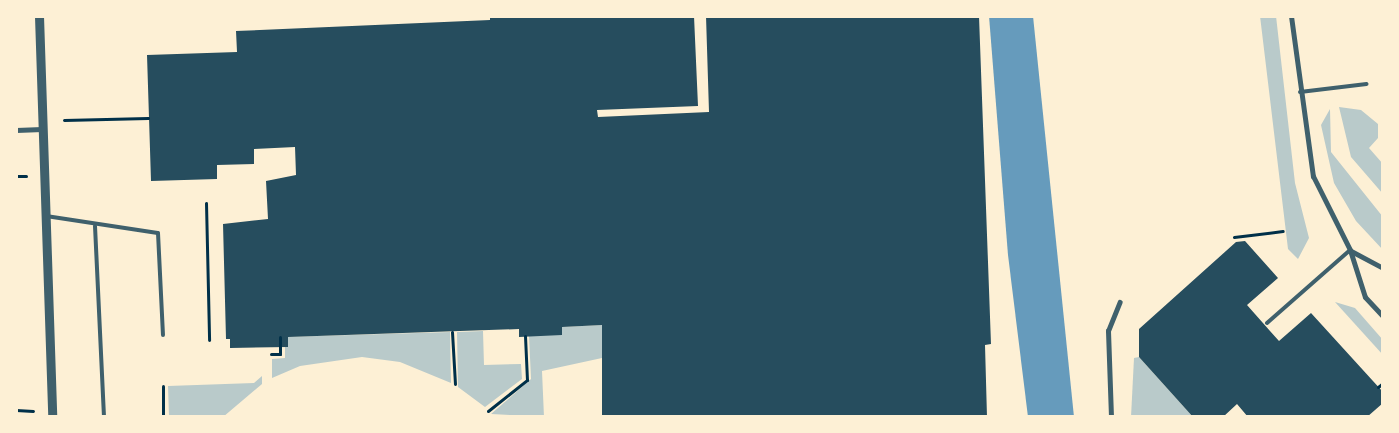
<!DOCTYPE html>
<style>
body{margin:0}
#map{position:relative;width:1399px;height:433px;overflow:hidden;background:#fdf0d5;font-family:Arial,sans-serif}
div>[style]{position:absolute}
.green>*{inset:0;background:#b9caca}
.water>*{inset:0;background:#669bbc}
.building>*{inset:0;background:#264d5e}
.path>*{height:3px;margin:-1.5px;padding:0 1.5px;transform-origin:1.5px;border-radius:1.5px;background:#003049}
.service>*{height:4px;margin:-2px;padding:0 2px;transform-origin:2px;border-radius:2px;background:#3f606c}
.pedestrian>*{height:4.5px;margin:-2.25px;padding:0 2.25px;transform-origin:2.25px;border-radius:2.25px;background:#3f606c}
.minor>*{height:5px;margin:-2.5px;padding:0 2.5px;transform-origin:2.5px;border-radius:2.5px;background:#3f606c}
.tertiary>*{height:9px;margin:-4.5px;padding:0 4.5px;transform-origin:4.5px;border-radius:4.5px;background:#3f606c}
span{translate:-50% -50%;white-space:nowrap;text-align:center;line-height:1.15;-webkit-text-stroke:5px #fdf0d5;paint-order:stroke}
.frame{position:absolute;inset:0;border:18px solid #fdf0d5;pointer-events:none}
</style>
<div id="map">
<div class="green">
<div style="clip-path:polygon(1260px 16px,1276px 16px,1295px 183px,1309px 238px,1298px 259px,1288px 249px)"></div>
<div style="clip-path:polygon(1339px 107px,1361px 110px,1378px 124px,1378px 138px,1369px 148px,1383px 164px,1383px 194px,1351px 157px)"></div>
<div style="clip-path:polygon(1330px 109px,1331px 152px,1383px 217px,1383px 250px,1356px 221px,1334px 183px,1321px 125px)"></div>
<div style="clip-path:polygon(1335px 302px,1355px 308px,1383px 340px,1383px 355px)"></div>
<div style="clip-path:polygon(602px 325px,602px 358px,542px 371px,544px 417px,491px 414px,531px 379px,529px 336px,562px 327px)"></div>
<div style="clip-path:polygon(483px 331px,484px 365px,521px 364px,522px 379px,485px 407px,458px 387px,457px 332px)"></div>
<div style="clip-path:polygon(450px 332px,451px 383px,400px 362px,362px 357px,300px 366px,272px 378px,272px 359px,285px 358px,285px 337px)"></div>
<div style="clip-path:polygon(1139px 357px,1193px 417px,1131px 417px,1134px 358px)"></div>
<div style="clip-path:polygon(262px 376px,262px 384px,223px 417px,169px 417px,168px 386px,254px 383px)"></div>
</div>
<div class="water">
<div style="clip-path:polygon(989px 16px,1033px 16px,1074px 417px,1028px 417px,1008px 255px)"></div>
</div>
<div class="building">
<div style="clip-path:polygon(490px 16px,694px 16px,698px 106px,597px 110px,598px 117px,709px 112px,706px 16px,979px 16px,991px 344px,985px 345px,987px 417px,602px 417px,602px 325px,562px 327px,562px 335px,519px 337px,519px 329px,288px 337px,288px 347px,230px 348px,230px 339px,226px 339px,223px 224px,268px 219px,266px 181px,296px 175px,295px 147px,254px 149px,254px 164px,217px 165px,217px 179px,151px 181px,147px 55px,237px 52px,236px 31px,490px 20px)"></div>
<div style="clip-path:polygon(1245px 241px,1278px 278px,1247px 305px,1279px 341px,1311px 313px,1383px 392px,1383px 403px,1367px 417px,1248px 417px,1237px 404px,1223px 417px,1193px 417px,1139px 357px,1139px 329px,1236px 242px)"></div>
</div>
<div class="path">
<div style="left:64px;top:120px;width:84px;rotate:-1.4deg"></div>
<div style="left:16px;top:176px;width:10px"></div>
<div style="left:206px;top:203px;width:137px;rotate:88.7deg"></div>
<div style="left:1234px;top:237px;width:49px;rotate:-7deg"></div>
<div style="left:452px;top:332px;width:52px;rotate:86.7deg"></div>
<div style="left:271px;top:354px;width:9px"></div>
<div style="left:280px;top:354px;width:17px;rotate:-90deg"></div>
<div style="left:163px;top:386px;width:31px;rotate:90deg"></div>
<div style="left:1378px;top:387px;width:6px;rotate:-39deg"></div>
<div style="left:16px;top:410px;width:17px;rotate:3deg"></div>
<div style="left:488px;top:411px;width:50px;rotate:-38.5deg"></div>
<div style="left:527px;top:380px;width:44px;rotate:-92.6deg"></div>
</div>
<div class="service">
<div style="left:1300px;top:92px;width:67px;rotate:-6.8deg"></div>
<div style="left:46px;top:216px;width:113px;rotate:8.6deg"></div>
<div style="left:158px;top:233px;width:102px;rotate:87.2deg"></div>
<div style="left:95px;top:226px;width:191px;rotate:87.3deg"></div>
<div style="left:1267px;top:323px;width:111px;rotate:-41.3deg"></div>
</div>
<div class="pedestrian">
<div style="left:1111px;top:417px;width:86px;rotate:-92deg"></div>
<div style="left:1108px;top:331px;width:31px;rotate:-68deg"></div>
</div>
<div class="minor">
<div style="left:1291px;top:16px;width:162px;rotate:82.2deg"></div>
<div style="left:1313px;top:176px;width:83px;rotate:63.4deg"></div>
<div style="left:1350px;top:250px;width:49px;rotate:72.3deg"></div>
<div style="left:1365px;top:297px;width:26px;rotate:47deg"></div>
<div style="left:16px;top:130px;width:26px;rotate:-2deg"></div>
<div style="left:1351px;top:251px;width:36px;rotate:28deg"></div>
</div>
<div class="tertiary">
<div style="left:39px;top:16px;width:401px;rotate:88.1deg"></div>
</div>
<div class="frame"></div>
</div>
